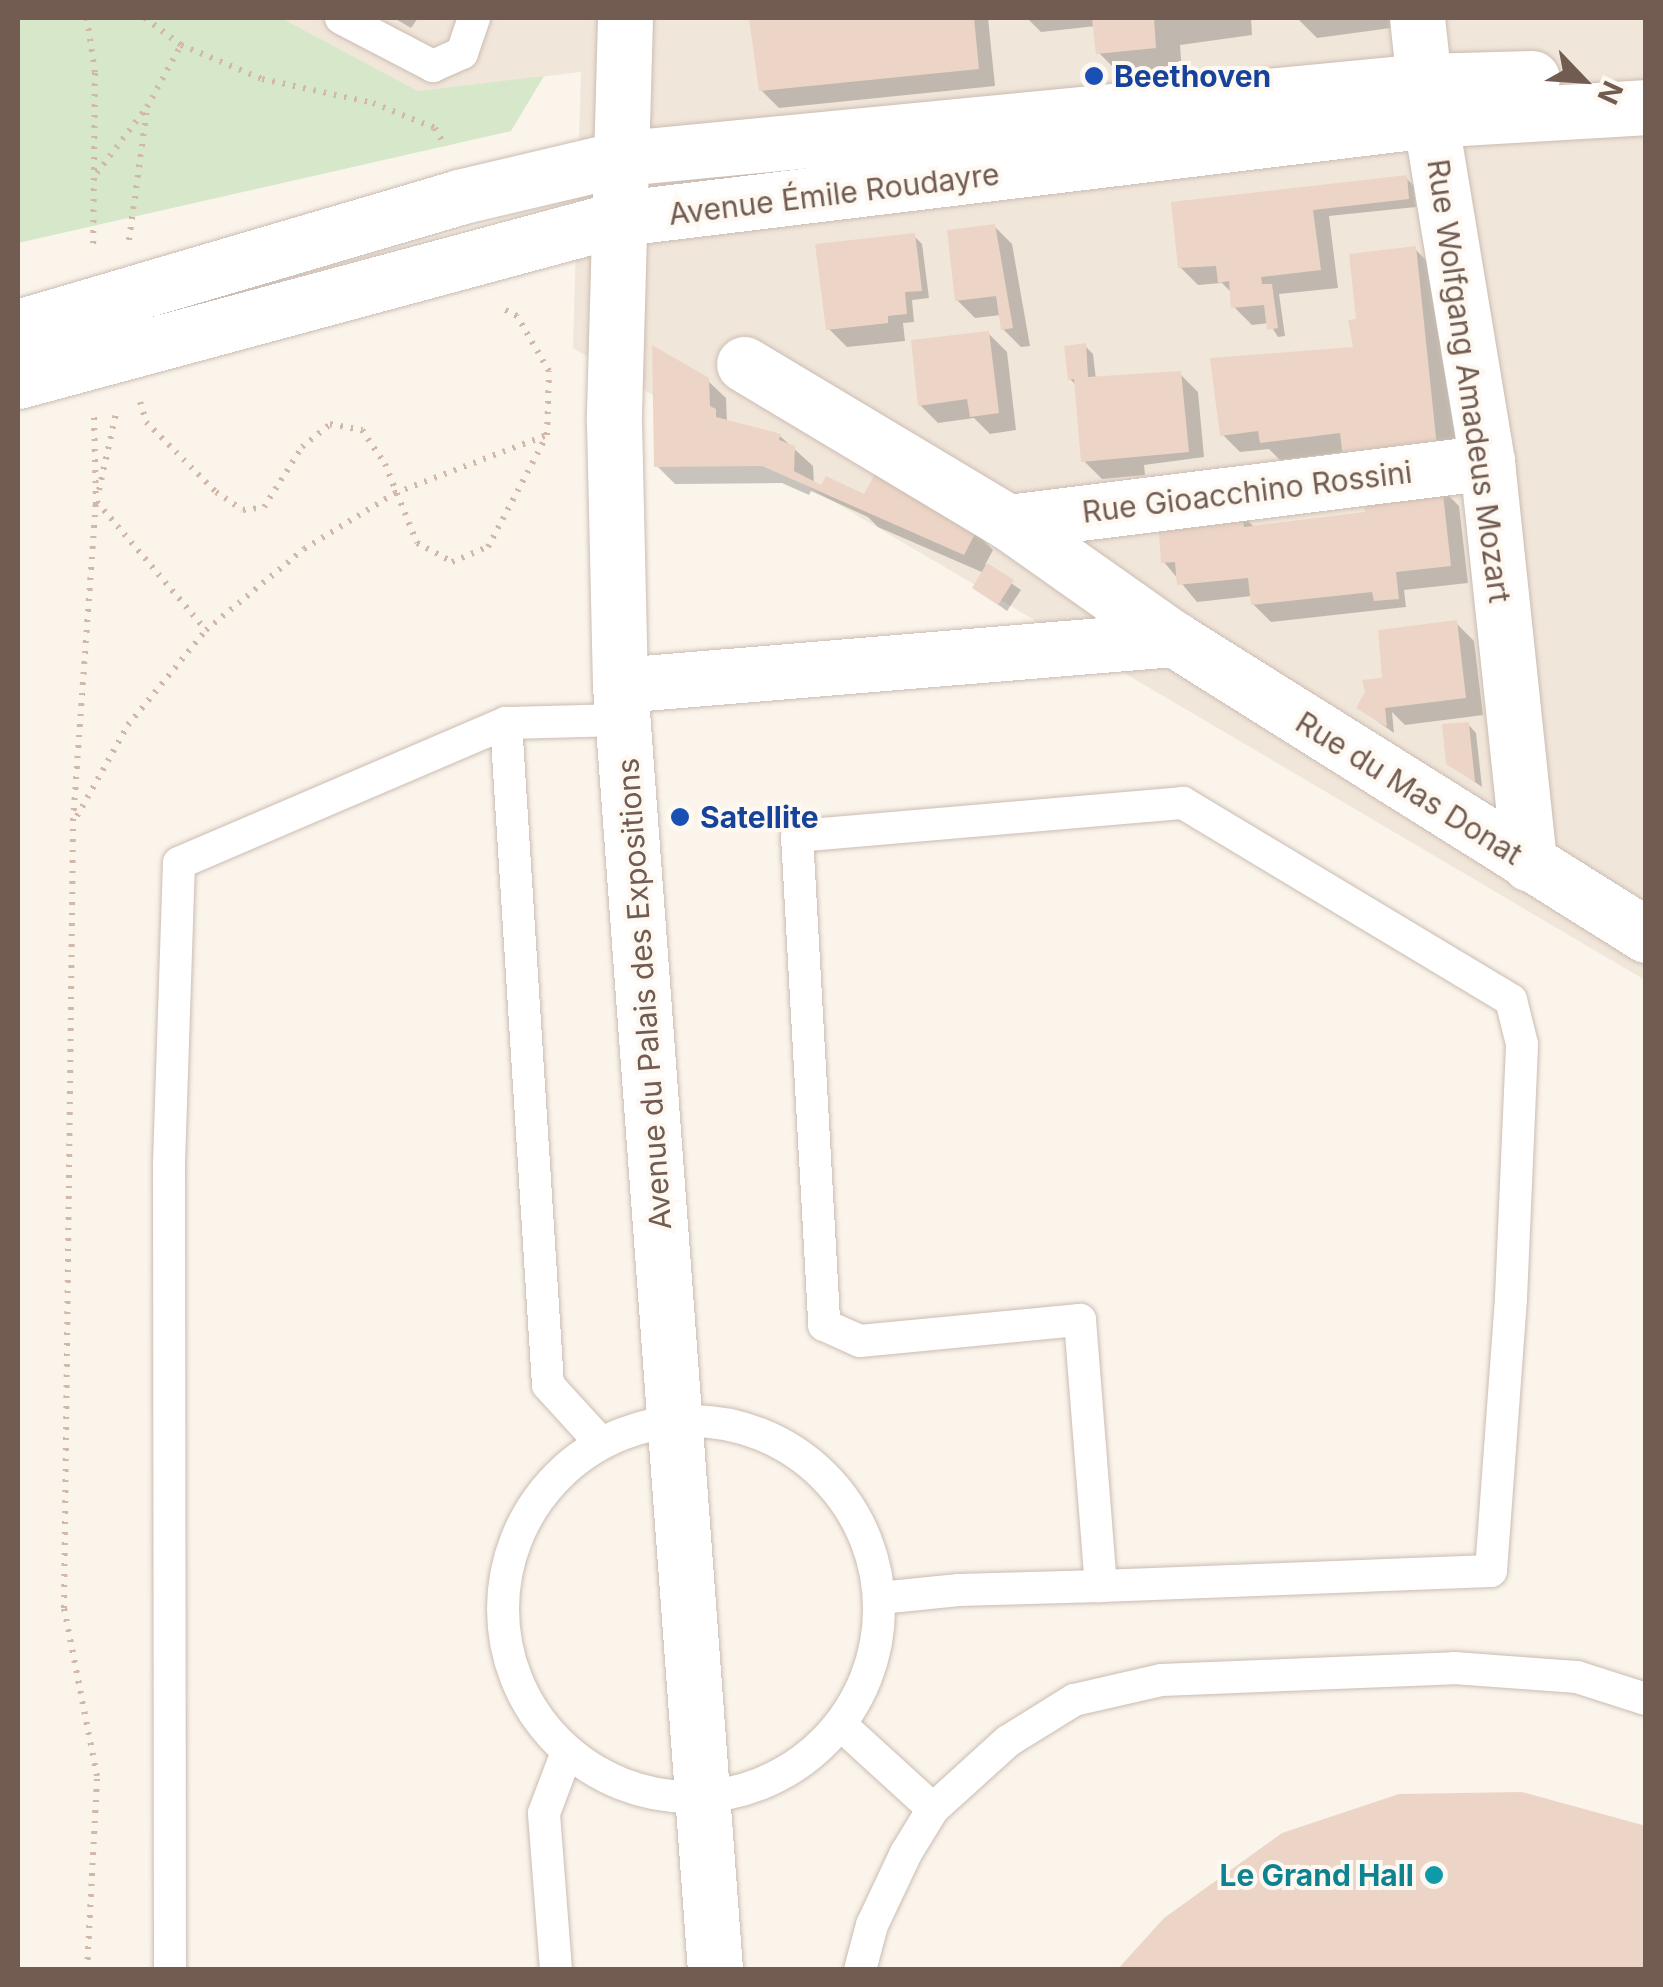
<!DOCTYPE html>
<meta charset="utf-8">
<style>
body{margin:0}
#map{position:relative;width:1663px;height:1987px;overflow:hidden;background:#faf4eb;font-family:Inter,sans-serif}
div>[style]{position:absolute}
.residential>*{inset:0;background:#f1e6da}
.green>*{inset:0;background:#d6e7ca}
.shadow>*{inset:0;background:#0003}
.building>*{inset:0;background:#ecd5c6}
.path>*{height:6px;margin-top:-3px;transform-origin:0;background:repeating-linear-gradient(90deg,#d1b8a9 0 2.5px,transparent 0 10.5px)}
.roads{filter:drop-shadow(0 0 2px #cbbcb2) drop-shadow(0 0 2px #cbbcb2)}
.lane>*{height:32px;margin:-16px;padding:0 16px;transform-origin:16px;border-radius:16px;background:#fff}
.lane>.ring{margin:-16px;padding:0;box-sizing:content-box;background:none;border:32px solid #fff;border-radius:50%}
.street>*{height:55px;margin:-27.5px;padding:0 27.5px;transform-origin:27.5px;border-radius:27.5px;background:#fff}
.secondary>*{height:55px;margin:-27.5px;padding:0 27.5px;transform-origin:27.5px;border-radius:27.5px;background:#fff}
.dots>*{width:28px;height:28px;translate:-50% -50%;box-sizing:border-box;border:5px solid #fdf8f1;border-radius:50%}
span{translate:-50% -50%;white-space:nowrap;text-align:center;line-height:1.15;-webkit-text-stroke:8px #fdf8f1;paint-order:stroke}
.transit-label{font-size:30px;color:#164399;font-weight:700}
.left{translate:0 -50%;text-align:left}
.street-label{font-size:30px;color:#725c51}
.culture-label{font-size:30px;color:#0d838f;font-weight:700}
.right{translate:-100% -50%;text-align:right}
.frame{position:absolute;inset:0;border:20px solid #725c51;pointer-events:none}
.north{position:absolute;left:1533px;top:30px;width:100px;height:100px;-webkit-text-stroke:8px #fdf8f1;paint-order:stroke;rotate:115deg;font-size:28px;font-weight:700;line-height:40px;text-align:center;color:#725c51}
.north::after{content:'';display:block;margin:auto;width:35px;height:45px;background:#725c51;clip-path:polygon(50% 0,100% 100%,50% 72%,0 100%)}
</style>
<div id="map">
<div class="residential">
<div style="clip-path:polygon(281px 18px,1645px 18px,1645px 980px,573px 348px,581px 72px,418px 91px)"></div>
</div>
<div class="green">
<div style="clip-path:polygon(18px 18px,281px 18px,418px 91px,544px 76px,511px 131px,18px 243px)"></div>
</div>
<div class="shadow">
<div style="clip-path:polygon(394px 18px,418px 18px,411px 28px)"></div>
<div style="clip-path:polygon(751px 18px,988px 18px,995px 86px,779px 108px,761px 90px)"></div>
<div style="clip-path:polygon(1027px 18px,1251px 18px,1252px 35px,1180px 45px,1182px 74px,1126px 80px,1099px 53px,1096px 26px,1041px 32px)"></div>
<div style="clip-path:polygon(1297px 18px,1412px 18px,1413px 25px,1317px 38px)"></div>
<div style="clip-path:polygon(1406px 178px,1414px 186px,1416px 207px,1329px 216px,1338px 288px,1279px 294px,1285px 336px,1278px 337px,1269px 323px,1252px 325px,1234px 307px,1233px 294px,1222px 283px,1198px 285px,1180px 267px,1173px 205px)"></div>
<div style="clip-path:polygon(994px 226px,1012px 244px,1030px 346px,1021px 347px,1003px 329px,1001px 315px,975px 318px,957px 300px)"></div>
<div style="clip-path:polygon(914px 236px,922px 244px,929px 298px,912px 300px,914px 322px,903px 323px,905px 341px,847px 347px,829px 329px)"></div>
<div style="clip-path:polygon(1415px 249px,1433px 267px,1463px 473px,1345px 452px,1280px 460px,1269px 449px,1240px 452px,1222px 434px,1356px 350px,1362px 321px)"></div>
<div style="clip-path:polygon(989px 334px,1007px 352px,1016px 430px,990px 434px,974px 418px,938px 423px,920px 405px)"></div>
<div style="clip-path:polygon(1085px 346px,1093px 354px,1096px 380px,1180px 374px,1198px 392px,1204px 457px,1144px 465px,1145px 475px,1102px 479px,1084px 461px,1077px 386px,1070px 379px)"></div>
<div style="clip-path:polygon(707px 380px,726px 398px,727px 423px,780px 436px,813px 466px,814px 484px,975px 532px,993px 550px,985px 565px,1021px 590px,1007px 611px,975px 588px,984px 573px,878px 527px,868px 517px,811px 491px,809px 495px,782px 483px,675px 484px,657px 466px)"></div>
<div style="clip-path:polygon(1441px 488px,1459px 506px,1468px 583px,1404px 590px,1406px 607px,1271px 622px,1253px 604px,1252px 596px,1197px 602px,1164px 562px,1240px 513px,1255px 528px,1368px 514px)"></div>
<div style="clip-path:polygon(1456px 623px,1474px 641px,1483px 715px,1405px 725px,1392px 712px,1394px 733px,1359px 708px,1385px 680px)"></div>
<div style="clip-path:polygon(1468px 724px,1476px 733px,1482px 787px,1448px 763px)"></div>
</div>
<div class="building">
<div style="clip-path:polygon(749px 18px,974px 18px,979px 69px,759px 91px)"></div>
<div style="clip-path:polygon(1092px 18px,1154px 18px,1156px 48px,1096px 54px)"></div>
<div style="clip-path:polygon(1407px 175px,1409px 199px,1313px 210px,1321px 270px,1261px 277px,1262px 284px,1272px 284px,1278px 328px,1267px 330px,1264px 305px,1231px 308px,1229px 281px,1218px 283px,1216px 266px,1178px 268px,1171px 202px)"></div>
<div style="clip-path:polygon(995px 224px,1013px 328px,1001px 330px,996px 296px,955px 301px,947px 230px)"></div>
<div style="clip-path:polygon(915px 233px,922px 291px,905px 292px,907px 314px,888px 316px,888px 323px,826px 330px,815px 244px)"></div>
<div style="clip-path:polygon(1416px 246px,1437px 447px,1343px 458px,1340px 433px,1260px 443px,1258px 431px,1220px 436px,1210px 358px,1353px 347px,1348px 320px,1356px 319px,1349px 254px)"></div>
<div style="clip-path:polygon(989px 331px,999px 413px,970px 417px,967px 399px,918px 406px,911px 340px)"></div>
<div style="clip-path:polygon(1086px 343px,1088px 377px,1181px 371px,1189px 452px,1081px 462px,1074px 379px,1068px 380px,1064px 346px)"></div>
<div style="clip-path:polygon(652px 345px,709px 378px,710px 406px,716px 409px,716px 417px,781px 434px,779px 440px,795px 446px,794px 471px,821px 485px,826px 476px,864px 494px,876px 472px,977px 530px,964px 555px,762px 466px,654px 467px)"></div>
<div style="clip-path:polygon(1442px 485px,1451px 566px,1396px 572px,1399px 599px,1374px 601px,1372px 592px,1251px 605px,1248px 578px,1177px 585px,1175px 562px,1161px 563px,1158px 519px,1241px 510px,1244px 527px,1365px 512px,1362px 496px)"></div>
<div style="clip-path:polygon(987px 563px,1014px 580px,998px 605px,972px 588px)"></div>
<div style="clip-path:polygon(1457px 620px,1466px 698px,1385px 708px,1387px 727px,1356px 708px,1365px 692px,1362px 680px,1382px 678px,1378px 630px)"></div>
<div style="clip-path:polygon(1469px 722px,1470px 734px,1475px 782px,1446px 764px,1442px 724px)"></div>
<div style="clip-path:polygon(1522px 1792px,1646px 1826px,1646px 1970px,1117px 1970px,1164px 1918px,1282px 1833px,1399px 1794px)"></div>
</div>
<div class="path">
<div style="left:87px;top:18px;width:56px;rotate:81.7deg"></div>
<div style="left:95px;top:73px;width:178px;rotate:90.6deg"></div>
<div style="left:145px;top:18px;width:45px;rotate:36.9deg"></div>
<div style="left:181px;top:45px;width:88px;rotate:22.8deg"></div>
<div style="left:262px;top:79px;width:114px;rotate:12.2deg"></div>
<div style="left:373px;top:103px;width:67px;rotate:22deg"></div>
<div style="left:435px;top:128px;width:21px;rotate:61deg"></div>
<div style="left:97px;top:173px;width:83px;rotate:-52.9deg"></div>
<div style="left:147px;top:107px;width:71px;rotate:-61.3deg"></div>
<div style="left:129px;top:240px;width:132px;rotate:-82.2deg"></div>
<div style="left:140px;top:402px;width:21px;rotate:73deg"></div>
<div style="left:146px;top:422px;width:99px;rotate:45deg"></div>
<div style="left:216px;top:492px;width:32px;rotate:34deg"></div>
<div style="left:243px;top:510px;width:21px;rotate:-8deg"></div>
<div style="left:264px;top:507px;width:71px;rotate:-57.7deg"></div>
<div style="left:302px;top:447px;width:36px;rotate:-39deg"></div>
<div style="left:330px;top:424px;width:33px;rotate:11deg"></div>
<div style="left:362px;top:430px;width:41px;rotate:55.9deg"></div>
<div style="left:385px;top:464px;width:85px;rotate:67.9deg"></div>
<div style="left:417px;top:543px;width:40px;rotate:28deg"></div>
<div style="left:452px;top:562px;width:39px;rotate:-23deg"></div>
<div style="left:488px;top:547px;width:124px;rotate:-62.2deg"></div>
<div style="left:99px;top:490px;width:83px;rotate:-77.5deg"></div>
<div style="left:97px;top:502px;width:168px;rotate:49.6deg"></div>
<div style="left:77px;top:816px;width:104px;rotate:-60.7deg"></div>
<div style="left:128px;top:725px;width:123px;rotate:-50.6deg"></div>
<div style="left:206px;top:630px;width:127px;rotate:-39.6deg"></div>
<div style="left:304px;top:549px;width:107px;rotate:-31.6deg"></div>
<div style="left:395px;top:493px;width:163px;rotate:-20.9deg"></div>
<div style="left:547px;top:435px;width:64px;rotate:-88.2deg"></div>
<div style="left:549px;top:371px;width:64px;rotate:-120.2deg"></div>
<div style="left:517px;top:316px;width:20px;rotate:-153deg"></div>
<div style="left:87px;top:1970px;width:194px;rotate:-87deg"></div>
<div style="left:97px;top:1776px;width:171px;rotate:-101.1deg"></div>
<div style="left:64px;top:1608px;width:787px;rotate:-89.34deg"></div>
<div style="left:73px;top:821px;width:318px;rotate:-85.9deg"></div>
<div style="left:96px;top:504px;width:88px;rotate:-91.3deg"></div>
</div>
<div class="roads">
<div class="lane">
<div style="left:341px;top:18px;width:104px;rotate:27.6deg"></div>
<div style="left:433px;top:66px;width:32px;rotate:-24deg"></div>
<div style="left:462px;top:53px;width:37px;rotate:-71deg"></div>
<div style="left:506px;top:723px;width:663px;rotate:86.37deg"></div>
<div style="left:548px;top:1385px;width:77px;rotate:47.6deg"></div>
<div class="ring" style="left:503px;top:1421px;width:344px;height:344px"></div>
<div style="left:880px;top:1598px;width:79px;rotate:-5.8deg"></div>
<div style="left:959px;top:1590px;width:142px;rotate:-1.6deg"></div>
<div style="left:1101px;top:1586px;width:390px;rotate:-2.2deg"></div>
<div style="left:1491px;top:1571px;width:274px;rotate:-85.8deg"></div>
<div style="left:1511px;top:1298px;width:254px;rotate:-87.5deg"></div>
<div style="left:1522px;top:1044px;width:45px;rotate:-104deg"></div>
<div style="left:1511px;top:1000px;width:383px;rotate:-149deg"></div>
<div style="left:1183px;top:803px;width:387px;rotate:175.1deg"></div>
<div style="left:797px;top:836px;width:490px;rotate:86.8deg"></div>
<div style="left:824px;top:1325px;width:39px;rotate:24deg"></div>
<div style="left:860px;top:1341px;width:221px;rotate:-5.5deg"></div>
<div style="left:1080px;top:1320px;width:267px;rotate:85.5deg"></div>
<div style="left:840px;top:1724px;width:126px;rotate:42.4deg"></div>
<div style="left:170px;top:1970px;width:807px;rotate:-90.07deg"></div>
<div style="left:169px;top:1163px;width:300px;rotate:-88.1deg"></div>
<div style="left:179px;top:863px;width:356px;rotate:-23.2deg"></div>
<div style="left:506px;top:723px;width:118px;rotate:-1.5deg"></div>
<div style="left:556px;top:1970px;width:157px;rotate:-94.4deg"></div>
<div style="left:544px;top:1813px;width:65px;rotate:-69.3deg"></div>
<div style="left:860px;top:1970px;width:47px;rotate:-75.1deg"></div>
<div style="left:872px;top:1925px;width:80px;rotate:-64.7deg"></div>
<div style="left:906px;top:1853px;width:52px;rotate:-58.5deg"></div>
<div style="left:933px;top:1809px;width:101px;rotate:-42.2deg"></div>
<div style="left:1008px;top:1741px;width:78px;rotate:-31.8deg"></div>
<div style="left:1074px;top:1700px;width:89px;rotate:-12.9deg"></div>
<div style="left:1161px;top:1680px;width:293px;rotate:-2.3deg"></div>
<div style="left:1454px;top:1668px;width:123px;rotate:4.2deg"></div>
<div style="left:1577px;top:1677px;width:72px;rotate:17.7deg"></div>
</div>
<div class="street">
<div style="left:1417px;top:18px;width:63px;rotate:83.7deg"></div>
<div style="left:1424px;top:81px;width:386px;rotate:80.6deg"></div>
<div style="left:1487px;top:462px;width:404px;rotate:84deg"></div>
<div style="left:744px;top:364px;width:308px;rotate:30.9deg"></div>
<div style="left:1008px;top:522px;width:203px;rotate:35.2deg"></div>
<div style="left:1174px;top:639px;width:557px;rotate:32.09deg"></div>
<div style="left:1008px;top:522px;width:483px;rotate:-7.1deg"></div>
<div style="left:620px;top:685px;width:556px;rotate:-4.75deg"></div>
</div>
<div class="secondary">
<div style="left:625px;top:18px;width:404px;rotate:91.6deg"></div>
<div style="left:614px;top:422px;width:263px;rotate:88.7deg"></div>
<div style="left:620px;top:685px;width:1289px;rotate:85.77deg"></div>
<div style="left:18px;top:327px;width:460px;rotate:-16.4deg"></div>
<div style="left:459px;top:197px;width:170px;rotate:-13.3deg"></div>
<div style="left:624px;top:158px;width:804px;rotate:-5.5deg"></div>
<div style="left:1424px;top:81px;width:108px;rotate:-1.6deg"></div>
<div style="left:18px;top:381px;width:626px;rotate:-15.1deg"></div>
<div style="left:622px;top:218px;width:814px;rotate:-6.92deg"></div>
<div style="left:1430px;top:120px;width:216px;rotate:-3.4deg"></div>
</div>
</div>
<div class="dots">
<div style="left:1094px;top:76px;background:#1a4fb4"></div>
<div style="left:680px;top:817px;background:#1a4fb4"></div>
<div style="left:1434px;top:1875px;background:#0f9aa8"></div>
</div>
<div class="transit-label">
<span class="left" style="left:1114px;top:76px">Beethoven</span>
<span class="left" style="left:700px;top:817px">Satellite</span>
</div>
<div class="street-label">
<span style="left:834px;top:194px;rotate:-7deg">Avenue Émile Roudayre</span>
<span style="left:1469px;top:381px;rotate:82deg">Rue Wolfgang Amadeus Mozart</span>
<span style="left:1247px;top:492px;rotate:-7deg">Rue Gioacchino Rossini</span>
<span style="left:1409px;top:788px;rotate:32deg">Rue du Mas Donat</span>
<span style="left:644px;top:994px;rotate:-94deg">Avenue du Palais des Expositions</span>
</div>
<div class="culture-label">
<span class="right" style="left:1414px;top:1875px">Le Grand Hall</span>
</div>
<div class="frame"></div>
<div class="north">N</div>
</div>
